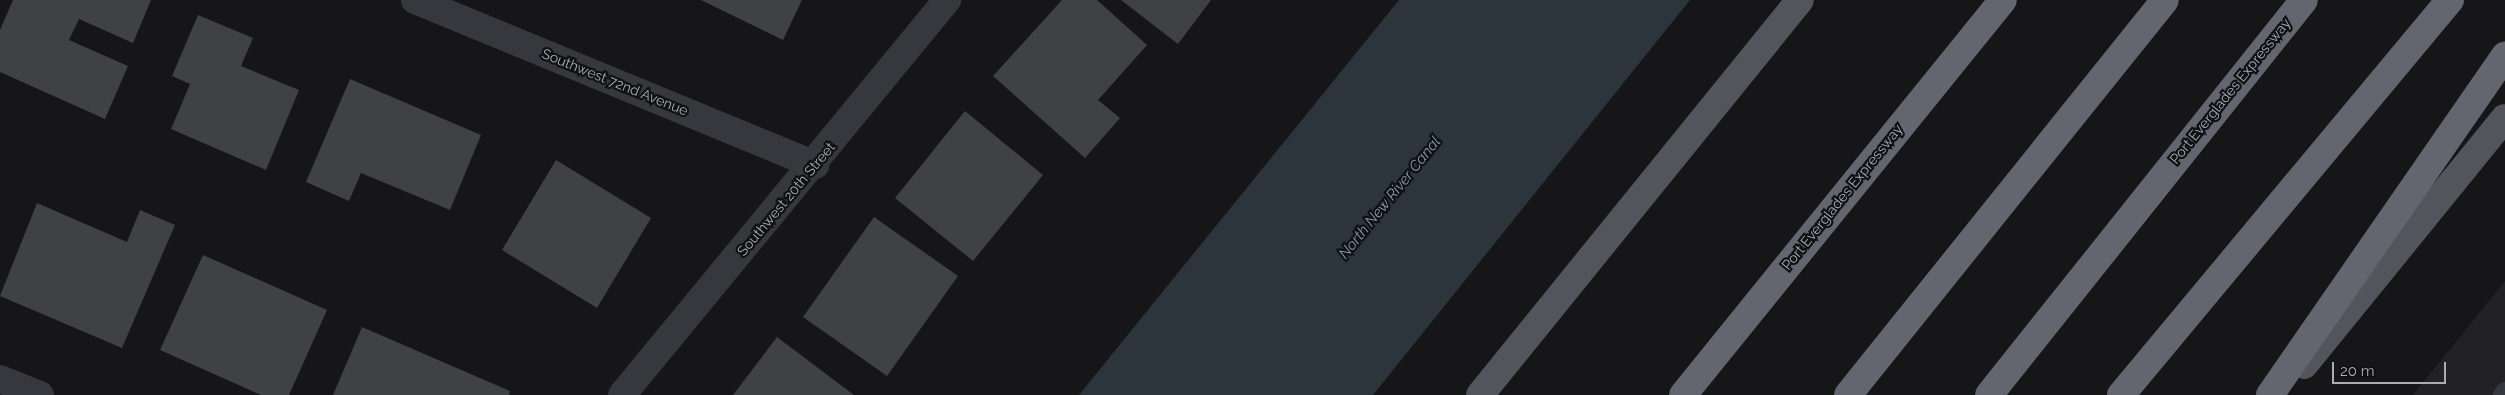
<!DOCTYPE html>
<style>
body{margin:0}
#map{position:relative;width:2505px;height:395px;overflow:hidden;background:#161618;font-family:Raleway,sans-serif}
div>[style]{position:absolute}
.built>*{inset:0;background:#222225}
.water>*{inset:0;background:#2c353c}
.building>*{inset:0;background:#404145}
.lane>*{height:21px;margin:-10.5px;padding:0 10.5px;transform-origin:10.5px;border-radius:10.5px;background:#37383d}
.street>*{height:28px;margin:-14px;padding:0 14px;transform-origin:14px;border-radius:14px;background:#37383d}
.primary>*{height:28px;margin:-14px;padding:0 14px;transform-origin:14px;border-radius:14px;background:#53555c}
.highway>*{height:28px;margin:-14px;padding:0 14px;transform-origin:14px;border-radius:14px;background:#63666e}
span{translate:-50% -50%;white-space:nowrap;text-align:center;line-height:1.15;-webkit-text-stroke:4.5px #111113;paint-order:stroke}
.street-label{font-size:14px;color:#a8adb8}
.water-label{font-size:15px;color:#7f9bb3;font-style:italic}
.scale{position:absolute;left:2332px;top:362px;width:114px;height:22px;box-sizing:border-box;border:2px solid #a8adb8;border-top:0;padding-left:6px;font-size:15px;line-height:18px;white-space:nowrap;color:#a8adb8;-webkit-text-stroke:4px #111113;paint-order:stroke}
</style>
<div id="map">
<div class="built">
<div style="clip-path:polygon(2505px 281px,2505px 395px,2413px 395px)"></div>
</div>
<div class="water">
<div style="clip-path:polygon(1399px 0,1690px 0,1373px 395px,1079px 395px)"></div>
</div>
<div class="building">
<div style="clip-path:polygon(13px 0,151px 0,133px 43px,79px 19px,69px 40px,128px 66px,105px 119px,0 72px,0 30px)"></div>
<div style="clip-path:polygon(701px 0,802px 0,783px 40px)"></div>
<div style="clip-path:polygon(1062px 0,1097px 0,1147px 45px,1098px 100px,1120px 118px,1085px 158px,993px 76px)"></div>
<div style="clip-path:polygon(1121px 0,1211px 0,1178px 44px)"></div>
<div style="clip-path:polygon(198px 15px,253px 38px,241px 66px,299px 90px,266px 170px,171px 129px,190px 84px,172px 76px)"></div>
<div style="clip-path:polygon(350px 79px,481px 135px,450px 210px,361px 173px,349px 201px,306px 182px)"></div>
<div style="clip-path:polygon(965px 111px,1043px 175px,973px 261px,895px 198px)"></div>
<div style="clip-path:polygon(556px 160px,651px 218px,597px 308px,502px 250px)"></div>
<div style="clip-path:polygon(37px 203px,127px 242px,140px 210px,175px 225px,122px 348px,0 296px)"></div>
<div style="clip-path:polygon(874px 217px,958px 276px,887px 376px,803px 317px)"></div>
<div style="clip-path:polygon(203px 255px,327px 310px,289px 395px,261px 395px,160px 350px)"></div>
<div style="clip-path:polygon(362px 327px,510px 391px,509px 395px,333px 395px)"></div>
<div style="clip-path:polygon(777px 337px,854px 395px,733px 395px)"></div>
</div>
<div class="lane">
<div style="left:2503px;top:395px;width:4px;rotate:-56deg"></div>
</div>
<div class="street">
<div style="left:415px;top:0;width:433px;rotate:22.4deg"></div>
<div style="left:0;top:379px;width:43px;rotate:21.8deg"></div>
<div style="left:622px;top:395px;width:512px;rotate:-50.55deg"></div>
</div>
<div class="primary">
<div style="left:2304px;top:365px;width:318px;rotate:-50.9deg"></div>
<div style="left:1480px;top:395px;width:508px;rotate:-50.99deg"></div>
</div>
<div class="highway">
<div style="left:1683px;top:395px;width:508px;rotate:-50.99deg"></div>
<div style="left:1848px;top:395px;width:506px;rotate:-51.25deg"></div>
<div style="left:1989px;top:395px;width:505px;rotate:-51.43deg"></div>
<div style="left:2121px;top:395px;width:514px;rotate:-50.21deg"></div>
<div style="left:2270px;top:395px;width:413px;rotate:-55.3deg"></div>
</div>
<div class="street-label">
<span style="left:615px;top:82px;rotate:22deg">Southwest 72nd Avenue</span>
<span style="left:2230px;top:91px;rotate:-51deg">Port Everglades Expressway</span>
<span style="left:1842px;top:197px;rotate:-51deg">Port Everglades Expressway</span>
<span style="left:786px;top:199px;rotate:-50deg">Southwest 20th Street</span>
</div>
<div class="water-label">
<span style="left:1390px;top:198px;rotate:-51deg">North New River Canal</span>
</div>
<div class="scale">20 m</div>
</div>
